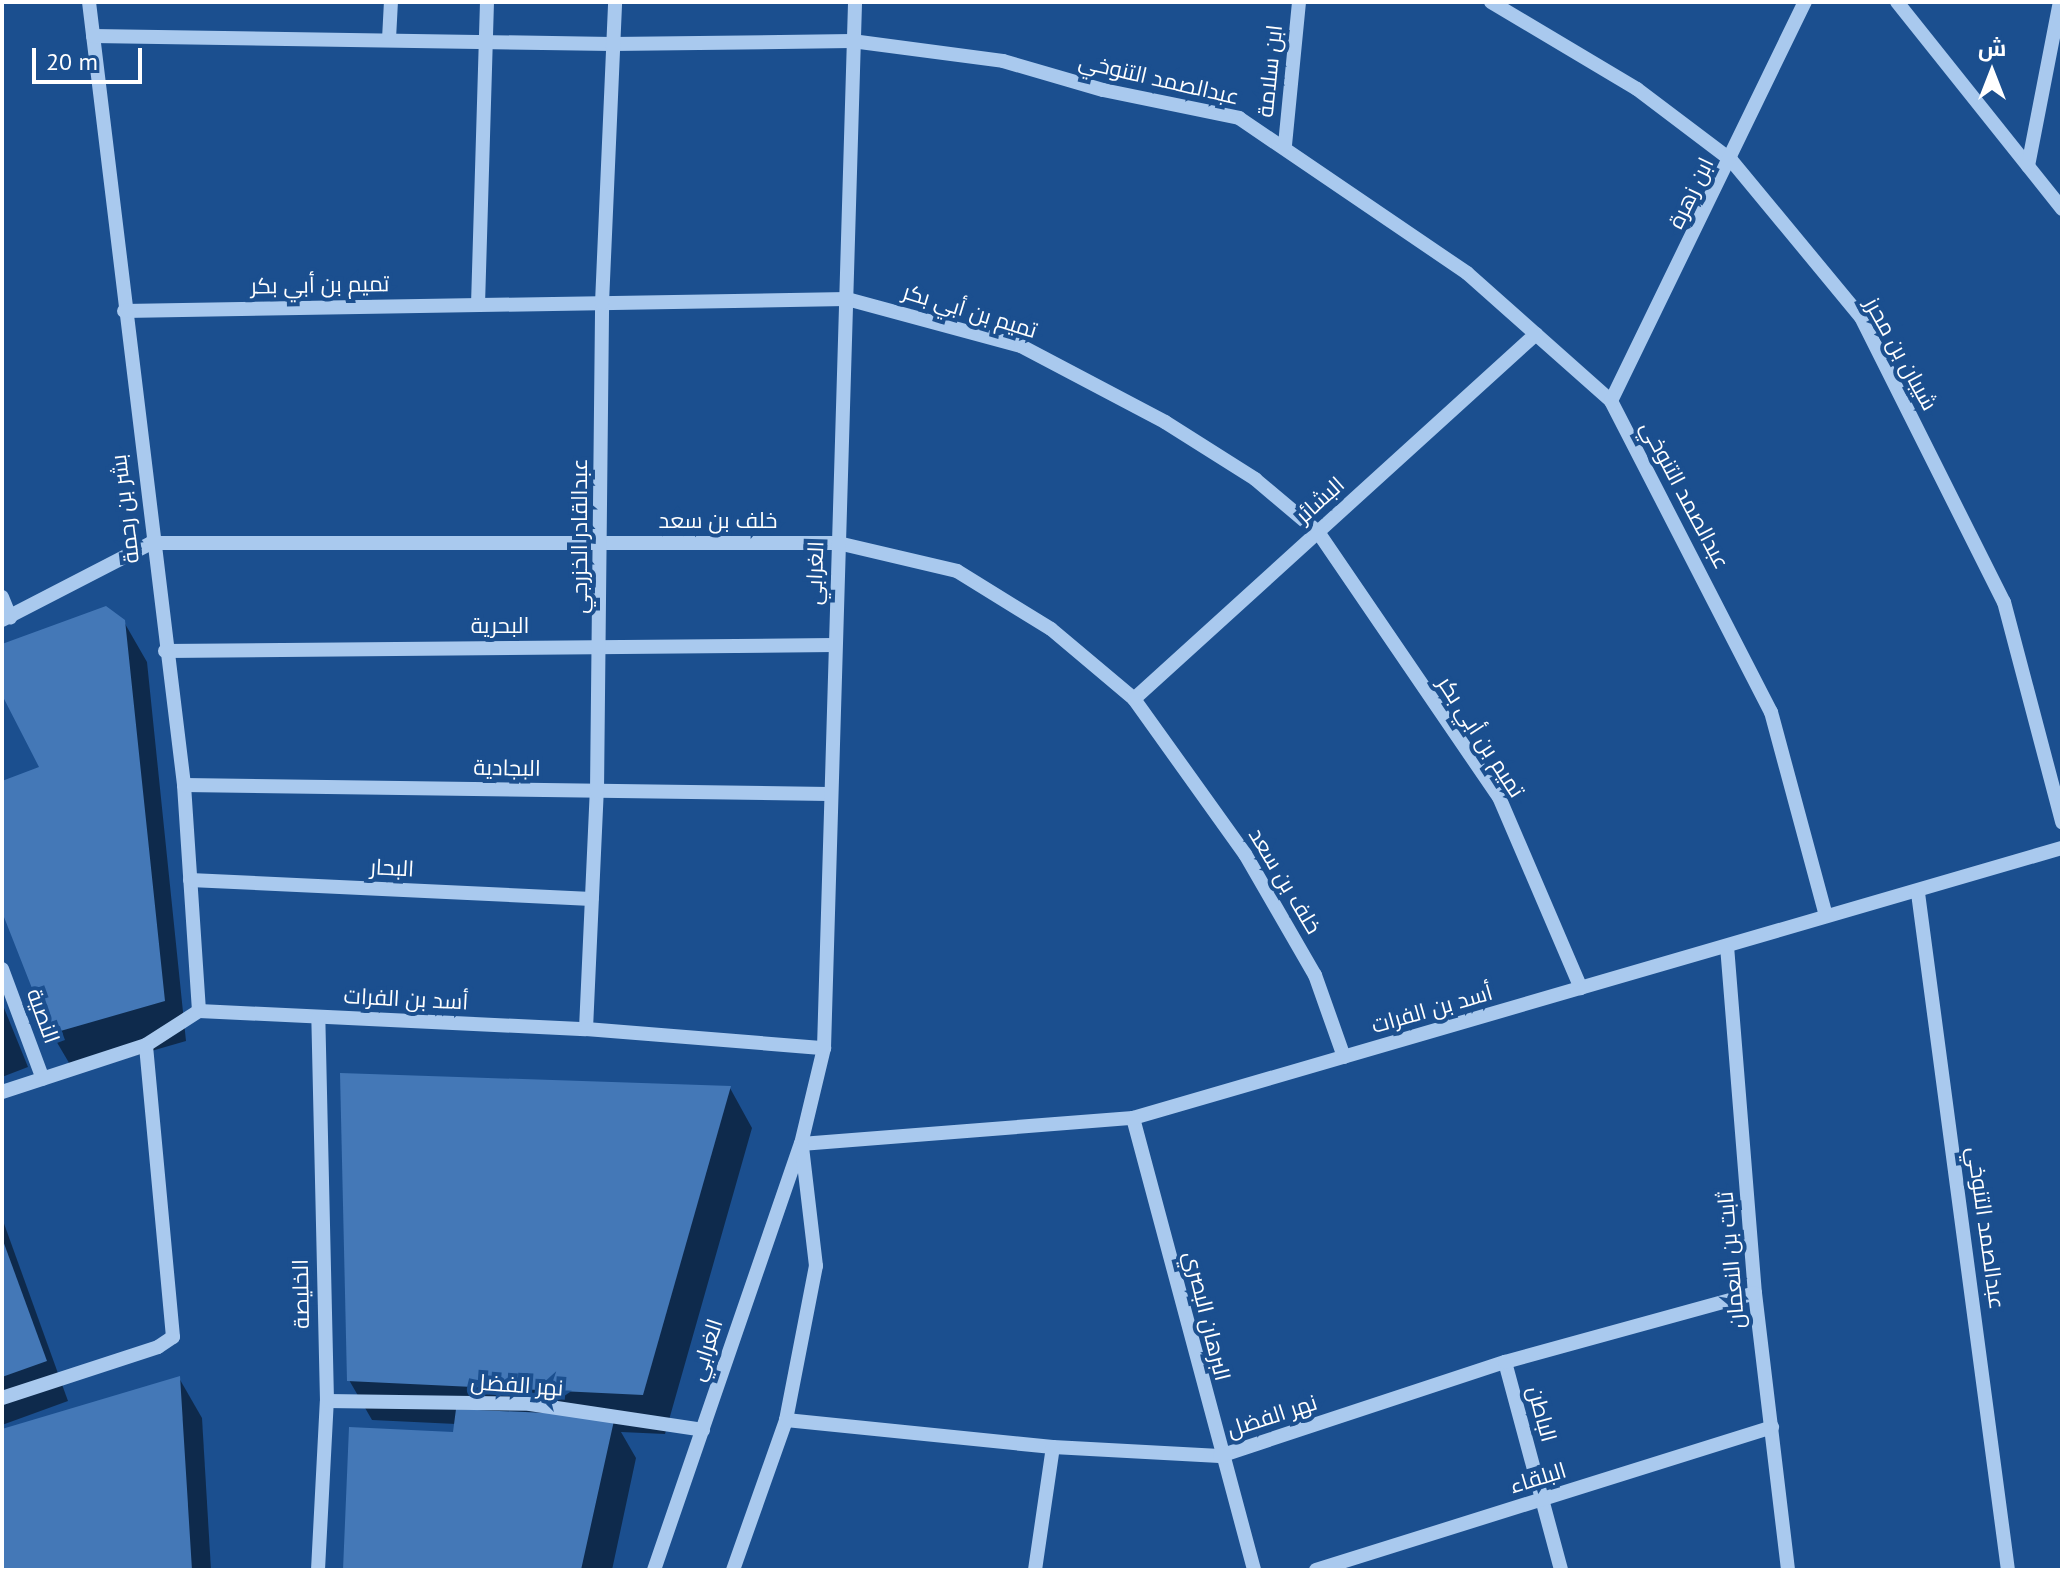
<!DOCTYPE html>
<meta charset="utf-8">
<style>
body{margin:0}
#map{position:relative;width:2064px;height:1572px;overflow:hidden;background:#1b4f8f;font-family:"PT Sans",Cairo,sans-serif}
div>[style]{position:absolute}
.shadow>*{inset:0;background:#0007}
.building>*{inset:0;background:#4478b7}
.minor>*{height:14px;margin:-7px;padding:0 7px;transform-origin:7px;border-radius:7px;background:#a9c9ee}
span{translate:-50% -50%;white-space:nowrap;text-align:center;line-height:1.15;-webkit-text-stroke:8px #1b4f8f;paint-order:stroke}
.street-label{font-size:22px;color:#fff}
.frame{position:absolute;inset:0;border:4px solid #fff;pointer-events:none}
.north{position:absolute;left:1952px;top:32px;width:80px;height:80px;-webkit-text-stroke:6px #1b4f8f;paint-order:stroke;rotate:0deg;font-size:22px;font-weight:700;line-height:32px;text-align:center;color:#fff}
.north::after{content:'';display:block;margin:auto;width:28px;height:36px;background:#fff;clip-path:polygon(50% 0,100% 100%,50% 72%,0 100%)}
.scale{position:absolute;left:32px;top:48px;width:110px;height:36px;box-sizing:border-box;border:4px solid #fff;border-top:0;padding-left:10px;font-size:24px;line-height:28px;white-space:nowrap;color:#fff;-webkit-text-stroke:6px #1b4f8f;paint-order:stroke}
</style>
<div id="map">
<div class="shadow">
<div style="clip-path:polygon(124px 622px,147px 662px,186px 1041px,75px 1073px,52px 1034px,2px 907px,2px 783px,41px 769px,2px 691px,2px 647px)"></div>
<div style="clip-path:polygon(2px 1003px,28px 1067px,2px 1077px)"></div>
<div style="clip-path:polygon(730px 1088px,752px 1128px,665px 1434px,621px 1432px,636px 1458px,612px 1570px,345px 1570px,455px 1434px,456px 1424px,372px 1420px,349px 1380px)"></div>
<div style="clip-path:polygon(2px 1218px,68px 1401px,2px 1425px)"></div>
<div style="clip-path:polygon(179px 1378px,202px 1418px,211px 1570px,2px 1570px,2px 1431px)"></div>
</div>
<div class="building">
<div style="clip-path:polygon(106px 606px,125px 620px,165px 1001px,50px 1034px,2px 912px,2px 781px,39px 767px,2px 695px,2px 644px)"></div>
<div style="clip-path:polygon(340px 1073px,731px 1086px,643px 1395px,347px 1381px)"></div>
<div style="clip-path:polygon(2px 1238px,47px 1361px,2px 1377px)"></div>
<div style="clip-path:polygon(180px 1376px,192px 1570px,2px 1570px,2px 1429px)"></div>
<div style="clip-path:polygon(456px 1409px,615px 1416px,581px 1570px,343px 1570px,349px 1427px,453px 1432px)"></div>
</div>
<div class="minor">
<div style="left:89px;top:2px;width:789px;rotate:83.08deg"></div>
<div style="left:184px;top:785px;width:226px;rotate:86.2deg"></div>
<div style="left:1491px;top:2px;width:170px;rotate:30.8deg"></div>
<div style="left:1637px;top:89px;width:118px;rotate:37.1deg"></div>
<div style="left:1731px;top:160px;width:204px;rotate:50.4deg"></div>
<div style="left:1861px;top:317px;width:319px;rotate:63.4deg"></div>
<div style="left:2004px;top:602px;width:228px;rotate:75.2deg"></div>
<div style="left:1897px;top:2px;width:265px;rotate:51.4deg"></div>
<div style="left:93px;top:36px;width:519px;rotate:0.88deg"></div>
<div style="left:612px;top:44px;width:240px;rotate:-0.7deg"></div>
<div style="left:852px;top:41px;width:152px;rotate:7.5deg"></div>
<div style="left:1003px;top:61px;width:104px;rotate:16.2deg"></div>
<div style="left:1103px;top:90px;width:139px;rotate:11.6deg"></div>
<div style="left:1239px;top:118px;width:276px;rotate:34.2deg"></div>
<div style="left:1467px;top:273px;width:193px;rotate:41.6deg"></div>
<div style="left:1611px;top:401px;width:350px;rotate:62.8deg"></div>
<div style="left:1771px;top:712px;width:211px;rotate:74.9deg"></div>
<div style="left:389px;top:39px;width:37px;rotate:-87deg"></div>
<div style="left:1285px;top:145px;width:144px;rotate:-84.4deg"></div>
<div style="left:2028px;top:166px;width:167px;rotate:-79deg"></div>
<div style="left:478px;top:305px;width:303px;rotate:-88.3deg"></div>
<div style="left:124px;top:311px;width:723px;rotate:-0.95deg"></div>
<div style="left:847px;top:299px;width:180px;rotate:15.1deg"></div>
<div style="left:1021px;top:346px;width:163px;rotate:27.8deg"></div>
<div style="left:1165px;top:422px;width:107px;rotate:32.3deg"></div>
<div style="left:1255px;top:479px;width:82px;rotate:40.1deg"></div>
<div style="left:1318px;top:532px;width:321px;rotate:55.7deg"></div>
<div style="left:1499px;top:797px;width:208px;rotate:66.8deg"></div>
<div style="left:1611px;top:401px;width:444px;rotate:-64.1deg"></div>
<div style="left:2px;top:597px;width:22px;rotate:68deg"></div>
<div style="left:2px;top:620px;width:168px;rotate:-27.3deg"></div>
<div style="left:151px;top:543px;width:687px"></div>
<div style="left:838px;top:543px;width:122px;rotate:13.2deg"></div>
<div style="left:957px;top:571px;width:110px;rotate:31.7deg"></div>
<div style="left:1051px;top:629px;width:109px;rotate:40.1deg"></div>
<div style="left:1134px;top:699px;width:191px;rotate:54.4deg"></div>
<div style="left:1245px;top:854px;width:140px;rotate:60deg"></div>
<div style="left:1315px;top:975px;width:87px;rotate:70.5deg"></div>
<div style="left:165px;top:651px;width:669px;rotate:-0.51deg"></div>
<div style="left:1134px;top:699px;width:543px;rotate:-42.24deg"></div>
<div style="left:184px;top:785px;width:645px;rotate:0.8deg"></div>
<div style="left:190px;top:880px;width:402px;rotate:2.7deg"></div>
<div style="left:1918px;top:893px;width:683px;rotate:82.43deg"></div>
<div style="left:1727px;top:946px;width:348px;rotate:85.4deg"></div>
<div style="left:1755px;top:1293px;width:279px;rotate:83.2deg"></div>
<div style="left:2px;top:969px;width:117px;rotate:69.6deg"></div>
<div style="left:586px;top:1029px;width:238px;rotate:-87.4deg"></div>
<div style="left:597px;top:791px;width:488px;rotate:-89.4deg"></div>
<div style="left:602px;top:303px;width:301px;rotate:-87.5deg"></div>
<div style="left:2px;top:1092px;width:151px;rotate:-18.1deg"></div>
<div style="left:146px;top:1045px;width:63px;rotate:-32.7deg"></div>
<div style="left:199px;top:1011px;width:387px;rotate:2.7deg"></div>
<div style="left:586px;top:1029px;width:239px;rotate:4.6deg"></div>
<div style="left:1133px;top:1118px;width:468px;rotate:75deg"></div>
<div style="left:801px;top:1144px;width:333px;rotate:-4.5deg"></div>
<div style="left:1133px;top:1118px;width:967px;rotate:-16.21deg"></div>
<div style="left:1505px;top:1362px;width:215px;rotate:74.9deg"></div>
<div style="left:2px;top:1398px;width:164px;rotate:-18.1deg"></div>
<div style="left:158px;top:1347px;width:18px;rotate:-34deg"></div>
<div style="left:173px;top:1337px;width:293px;rotate:-95.3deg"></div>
<div style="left:327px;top:1401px;width:203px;rotate:0.8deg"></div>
<div style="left:530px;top:1404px;width:175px;rotate:8.5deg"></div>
<div style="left:786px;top:1420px;width:268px;rotate:5.8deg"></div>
<div style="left:1053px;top:1447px;width:167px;rotate:3.1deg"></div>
<div style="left:1220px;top:1456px;width:300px;rotate:-18.3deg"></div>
<div style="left:1505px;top:1362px;width:259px;rotate:-15.4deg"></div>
<div style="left:318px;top:1570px;width:169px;rotate:-87deg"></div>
<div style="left:327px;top:1401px;width:384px;rotate:-91.3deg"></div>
<div style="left:654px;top:1570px;width:451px;rotate:-71deg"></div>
<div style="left:801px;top:1144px;width:99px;rotate:-76.5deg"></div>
<div style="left:824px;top:1048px;width:1046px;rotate:-88.3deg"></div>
<div style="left:733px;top:1570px;width:159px;rotate:-70.5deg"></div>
<div style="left:786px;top:1420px;width:157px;rotate:-79deg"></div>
<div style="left:816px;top:1266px;width:120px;rotate:-96.7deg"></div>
<div style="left:1035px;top:1570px;width:124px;rotate:-81.7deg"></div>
<div style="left:1316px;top:1570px;width:478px;rotate:-17.4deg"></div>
</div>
<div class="street-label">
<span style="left:1270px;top:71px;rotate:-84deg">ابن سلامة</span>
<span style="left:1159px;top:79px;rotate:13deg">عبدالصمد التنوخي</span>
<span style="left:1691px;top:193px;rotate:-64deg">ابن زهرة</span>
<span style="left:320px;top:285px;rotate:-1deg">تميم بن أبي بكر</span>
<span style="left:970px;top:311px;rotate:17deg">تميم بن أبي بكر</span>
<span style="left:1901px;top:354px;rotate:61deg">شيبان بن محرز</span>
<span style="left:1685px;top:495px;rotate:62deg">عبدالصمد التنوخي</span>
<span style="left:1320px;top:500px;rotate:-42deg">البشائر</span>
<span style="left:125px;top:509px;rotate:-97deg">بشر بن رحمة</span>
<span style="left:718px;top:521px">خلف بن سعد</span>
<span style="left:580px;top:536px;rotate:-90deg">عبدالقادر الخزرجي</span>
<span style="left:815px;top:573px;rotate:-88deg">الغرابي</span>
<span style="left:500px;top:626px">البحرية</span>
<span style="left:1481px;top:737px;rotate:57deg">تميم بن أبي بكر</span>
<span style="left:507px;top:768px;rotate:1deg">البجادية</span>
<span style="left:392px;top:868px;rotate:3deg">البحار</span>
<span style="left:1285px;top:881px;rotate:59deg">خلف بن سعد</span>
<span style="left:406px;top:999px;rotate:3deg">أسد بن الفرات</span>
<span style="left:1432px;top:1009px;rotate:-16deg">أسد بن الفرات</span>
<span style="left:43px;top:1016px;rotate:70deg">النصية</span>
<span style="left:1986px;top:1228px;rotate:82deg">عبدالصمد التنوخي</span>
<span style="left:1731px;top:1260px;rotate:-95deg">ثابت بن النعمان</span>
<span style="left:301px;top:1294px;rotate:-91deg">الخليصة</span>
<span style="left:1207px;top:1316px;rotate:76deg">البرهان البصري</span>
<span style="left:706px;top:1350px;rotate:-72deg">الغرابي</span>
<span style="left:517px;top:1385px;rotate:4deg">نهر الفضل</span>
<span style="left:1542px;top:1414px;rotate:75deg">الباطن</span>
<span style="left:1272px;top:1416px;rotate:-18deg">نهر الفضل</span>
<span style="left:1538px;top:1478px;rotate:-17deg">البلقاء</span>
</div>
<div class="frame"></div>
<div class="north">ش</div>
<div class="scale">20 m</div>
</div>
